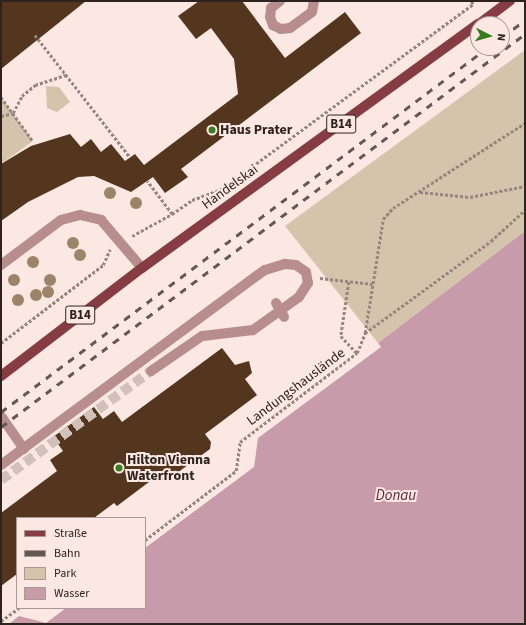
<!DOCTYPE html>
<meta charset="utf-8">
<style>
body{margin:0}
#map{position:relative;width:526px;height:625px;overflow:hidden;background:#fbe8e2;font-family:"Source Sans 3",sans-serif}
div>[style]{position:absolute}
.green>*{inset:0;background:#d4c4ac}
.water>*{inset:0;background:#c89baa}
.building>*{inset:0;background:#54351d}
.minor-tunnel>*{height:10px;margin-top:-5px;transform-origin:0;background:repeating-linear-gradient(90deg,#d2c1bb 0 10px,transparent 0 15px)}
.path>*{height:2.5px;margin-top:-1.25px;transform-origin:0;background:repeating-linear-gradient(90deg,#958681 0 3px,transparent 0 5px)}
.minor>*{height:10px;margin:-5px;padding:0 5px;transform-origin:5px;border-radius:5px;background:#b88d8e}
.major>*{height:10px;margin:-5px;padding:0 5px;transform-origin:5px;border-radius:5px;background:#853c43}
.rail>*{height:3px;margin-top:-1.5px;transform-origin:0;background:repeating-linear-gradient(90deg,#655753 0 7px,transparent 0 14px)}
.trees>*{width:12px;height:12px;margin:-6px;border-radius:50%;background:#9b8467}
.dots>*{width:11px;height:11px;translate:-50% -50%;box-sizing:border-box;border:2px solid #fbe8e2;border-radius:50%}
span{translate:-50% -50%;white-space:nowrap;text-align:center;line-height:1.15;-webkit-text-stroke:4px #fbe8e2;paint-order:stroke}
.shield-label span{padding:1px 3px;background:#fbe8e2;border:1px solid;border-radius:3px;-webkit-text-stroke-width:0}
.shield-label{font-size:13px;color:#2e231f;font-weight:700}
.poi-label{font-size:14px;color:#2e231f;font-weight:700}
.left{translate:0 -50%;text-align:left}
.street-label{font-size:14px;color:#2e231f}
.water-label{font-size:15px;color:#5b233a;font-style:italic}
.frame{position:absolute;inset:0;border:2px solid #2e231f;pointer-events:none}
.legend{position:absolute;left:16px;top:517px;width:130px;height:92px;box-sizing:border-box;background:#fbe8e2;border:1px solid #a99994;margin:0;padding:5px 7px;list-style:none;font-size:12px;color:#2e231f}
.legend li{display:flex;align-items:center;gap:8px;height:20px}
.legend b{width:20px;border:1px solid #a99994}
.north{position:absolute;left:470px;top:16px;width:40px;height:40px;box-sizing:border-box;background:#fbe8e2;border:1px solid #a99994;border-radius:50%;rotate:96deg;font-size:11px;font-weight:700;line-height:16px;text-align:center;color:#2e231f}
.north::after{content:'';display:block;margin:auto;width:14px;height:18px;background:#397d20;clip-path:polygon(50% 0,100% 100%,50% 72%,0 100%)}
</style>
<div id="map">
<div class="green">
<div style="clip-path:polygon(525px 50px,525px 231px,378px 343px,285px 226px)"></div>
<div style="clip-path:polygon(46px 86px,59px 87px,70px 102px,57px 112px,47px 108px)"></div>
<div style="clip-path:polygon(1px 97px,33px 141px,1px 164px)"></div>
</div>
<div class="water">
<div style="clip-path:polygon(525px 231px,525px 624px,9px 624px,19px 616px,46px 623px,66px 608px,145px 608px,145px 548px,254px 467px,258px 438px,381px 347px,378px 343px)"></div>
</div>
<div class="building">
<div style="clip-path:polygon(1px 1px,86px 1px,1px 69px)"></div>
<div style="clip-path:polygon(199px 1px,242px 1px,285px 58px,345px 12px,361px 33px,181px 169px,188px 177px,165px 193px,153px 177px,131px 192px,94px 176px,78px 177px,28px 202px,1px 221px,1px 164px,31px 146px,70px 134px,81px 147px,91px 139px,101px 152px,111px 144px,125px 161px,135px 154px,144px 165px,238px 94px,234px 59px,211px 28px,196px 39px,178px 16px)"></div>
<div style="clip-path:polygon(222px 348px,235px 365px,249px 361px,252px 373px,245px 379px,257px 395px,205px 434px,211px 442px,210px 449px,166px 481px,153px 479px,117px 506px,114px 503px,94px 518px,17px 518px,17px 574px,1px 586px,1px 513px,57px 471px,50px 460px,63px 451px,53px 437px,94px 407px,103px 419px,114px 411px,122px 422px)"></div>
</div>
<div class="minor-tunnel">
<div style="left:1px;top:480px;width:185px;rotate:-36deg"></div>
</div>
<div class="path">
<div style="left:35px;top:35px;width:155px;rotate:52.1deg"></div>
<div style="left:1px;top:97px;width:54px;rotate:54deg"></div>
<div style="left:1px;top:116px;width:12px;rotate:-14deg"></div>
<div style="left:13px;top:113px;width:19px;rotate:-62deg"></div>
<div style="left:22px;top:96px;width:17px;rotate:-40deg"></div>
<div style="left:35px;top:85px;width:33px;rotate:-18deg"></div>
<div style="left:420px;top:192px;width:50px;rotate:5.7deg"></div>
<div style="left:470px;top:197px;width:56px;rotate:-11.3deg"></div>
<div style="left:172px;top:214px;width:24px;rotate:-35deg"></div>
<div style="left:192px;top:200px;width:30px;rotate:-20deg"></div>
<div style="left:220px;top:190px;width:314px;rotate:-36.3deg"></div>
<div style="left:473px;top:4px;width:4px;rotate:-124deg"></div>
<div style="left:132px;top:236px;width:46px;rotate:-28.8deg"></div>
<div style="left:172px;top:214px;width:41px;rotate:-127.1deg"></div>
<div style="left:320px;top:278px;width:53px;rotate:6.5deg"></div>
<div style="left:349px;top:282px;width:55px;rotate:98.4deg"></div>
<div style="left:341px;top:336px;width:23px;rotate:47deg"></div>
<div style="left:365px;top:333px;width:115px;rotate:-81deg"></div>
<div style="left:383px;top:219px;width:15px;rotate:-48deg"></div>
<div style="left:393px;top:208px;width:157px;rotate:-32.8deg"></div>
<div style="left:1px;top:343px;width:128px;rotate:-37.4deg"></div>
<div style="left:103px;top:265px;width:17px;rotate:-66deg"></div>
<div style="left:145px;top:540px;width:114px;rotate:-37.2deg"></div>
<div style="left:236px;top:471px;width:29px;rotate:-82deg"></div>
<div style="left:240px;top:442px;width:147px;rotate:-37.3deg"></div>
<div style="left:357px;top:353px;width:22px;rotate:-68deg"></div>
<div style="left:365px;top:333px;width:156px;rotate:-36.1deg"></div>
<div style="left:491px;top:241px;width:46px;rotate:-42.4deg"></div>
<div style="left:1px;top:621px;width:22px;rotate:-36deg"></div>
</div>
<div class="minor">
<div style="left:280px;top:1px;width:11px;rotate:142deg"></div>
<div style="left:271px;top:8px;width:9px;rotate:96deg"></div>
<div style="left:270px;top:17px;width:9px;rotate:69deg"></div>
<div style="left:273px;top:25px;width:9px;rotate:27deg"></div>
<div style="left:281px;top:29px;width:9px;rotate:-6deg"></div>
<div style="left:290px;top:28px;width:27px;rotate:-36deg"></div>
<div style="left:312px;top:12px;width:11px;rotate:-80deg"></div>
<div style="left:1px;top:265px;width:75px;rotate:-36.9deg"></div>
<div style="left:61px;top:220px;width:20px;rotate:-15deg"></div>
<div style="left:80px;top:215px;width:22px;rotate:13deg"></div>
<div style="left:101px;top:220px;width:63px;rotate:49.5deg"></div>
<div style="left:276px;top:303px;width:16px;rotate:60deg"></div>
<div style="left:1px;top:416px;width:40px;rotate:55.1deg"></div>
<div style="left:1px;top:465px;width:328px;rotate:-36.5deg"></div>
<div style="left:265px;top:270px;width:21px;rotate:-17deg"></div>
<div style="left:285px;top:264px;width:11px;rotate:5deg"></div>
<div style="left:296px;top:265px;width:12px;rotate:35deg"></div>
<div style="left:306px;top:272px;width:11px;rotate:80deg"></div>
<div style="left:308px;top:283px;width:17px;rotate:123deg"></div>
<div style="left:299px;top:297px;width:57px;rotate:144.3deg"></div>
<div style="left:253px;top:330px;width:51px;rotate:173.3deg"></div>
<div style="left:202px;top:336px;width:62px;rotate:145.5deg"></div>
</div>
<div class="major">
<div style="left:479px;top:24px;width:39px;rotate:-37deg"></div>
<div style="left:1px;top:376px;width:178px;rotate:-37.5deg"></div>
<div style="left:142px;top:268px;width:415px;rotate:-36deg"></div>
</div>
<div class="rail">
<div style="left:502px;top:37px;width:29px;rotate:-36deg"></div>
<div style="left:1px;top:412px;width:607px;rotate:-36.83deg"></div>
<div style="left:1px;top:427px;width:655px;rotate:-36.87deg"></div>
</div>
<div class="trees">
<div style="left:110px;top:193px"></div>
<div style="left:136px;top:203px"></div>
<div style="left:73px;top:243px"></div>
<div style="left:80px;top:255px"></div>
<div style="left:33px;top:262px"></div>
<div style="left:14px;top:280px"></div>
<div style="left:50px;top:280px"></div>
<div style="left:48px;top:292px"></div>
<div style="left:36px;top:295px"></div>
<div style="left:18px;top:300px"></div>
</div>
<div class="dots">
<div style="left:212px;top:130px;background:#397d20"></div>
<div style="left:119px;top:468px;background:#397d20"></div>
</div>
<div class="shield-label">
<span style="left:341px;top:124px">B14</span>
<span style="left:80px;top:315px">B14</span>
</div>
<div class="poi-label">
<span class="left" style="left:220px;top:130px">Haus Prater</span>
<span class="left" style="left:127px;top:468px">Hilton Vienna<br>Waterfront</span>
</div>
<div class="street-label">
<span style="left:230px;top:187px;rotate:-36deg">Handelskai</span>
<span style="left:296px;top:387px;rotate:-37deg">Landungshauslände</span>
</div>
<div class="water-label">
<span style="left:396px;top:496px">Donau</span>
</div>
<div class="frame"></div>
<ul class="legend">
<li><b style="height:5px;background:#853c43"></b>Straße</li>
<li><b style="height:5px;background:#655753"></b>Bahn</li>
<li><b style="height:11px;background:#d4c4ac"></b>Park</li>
<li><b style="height:11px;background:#c89baa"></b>Wasser</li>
</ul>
<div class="north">N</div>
</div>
